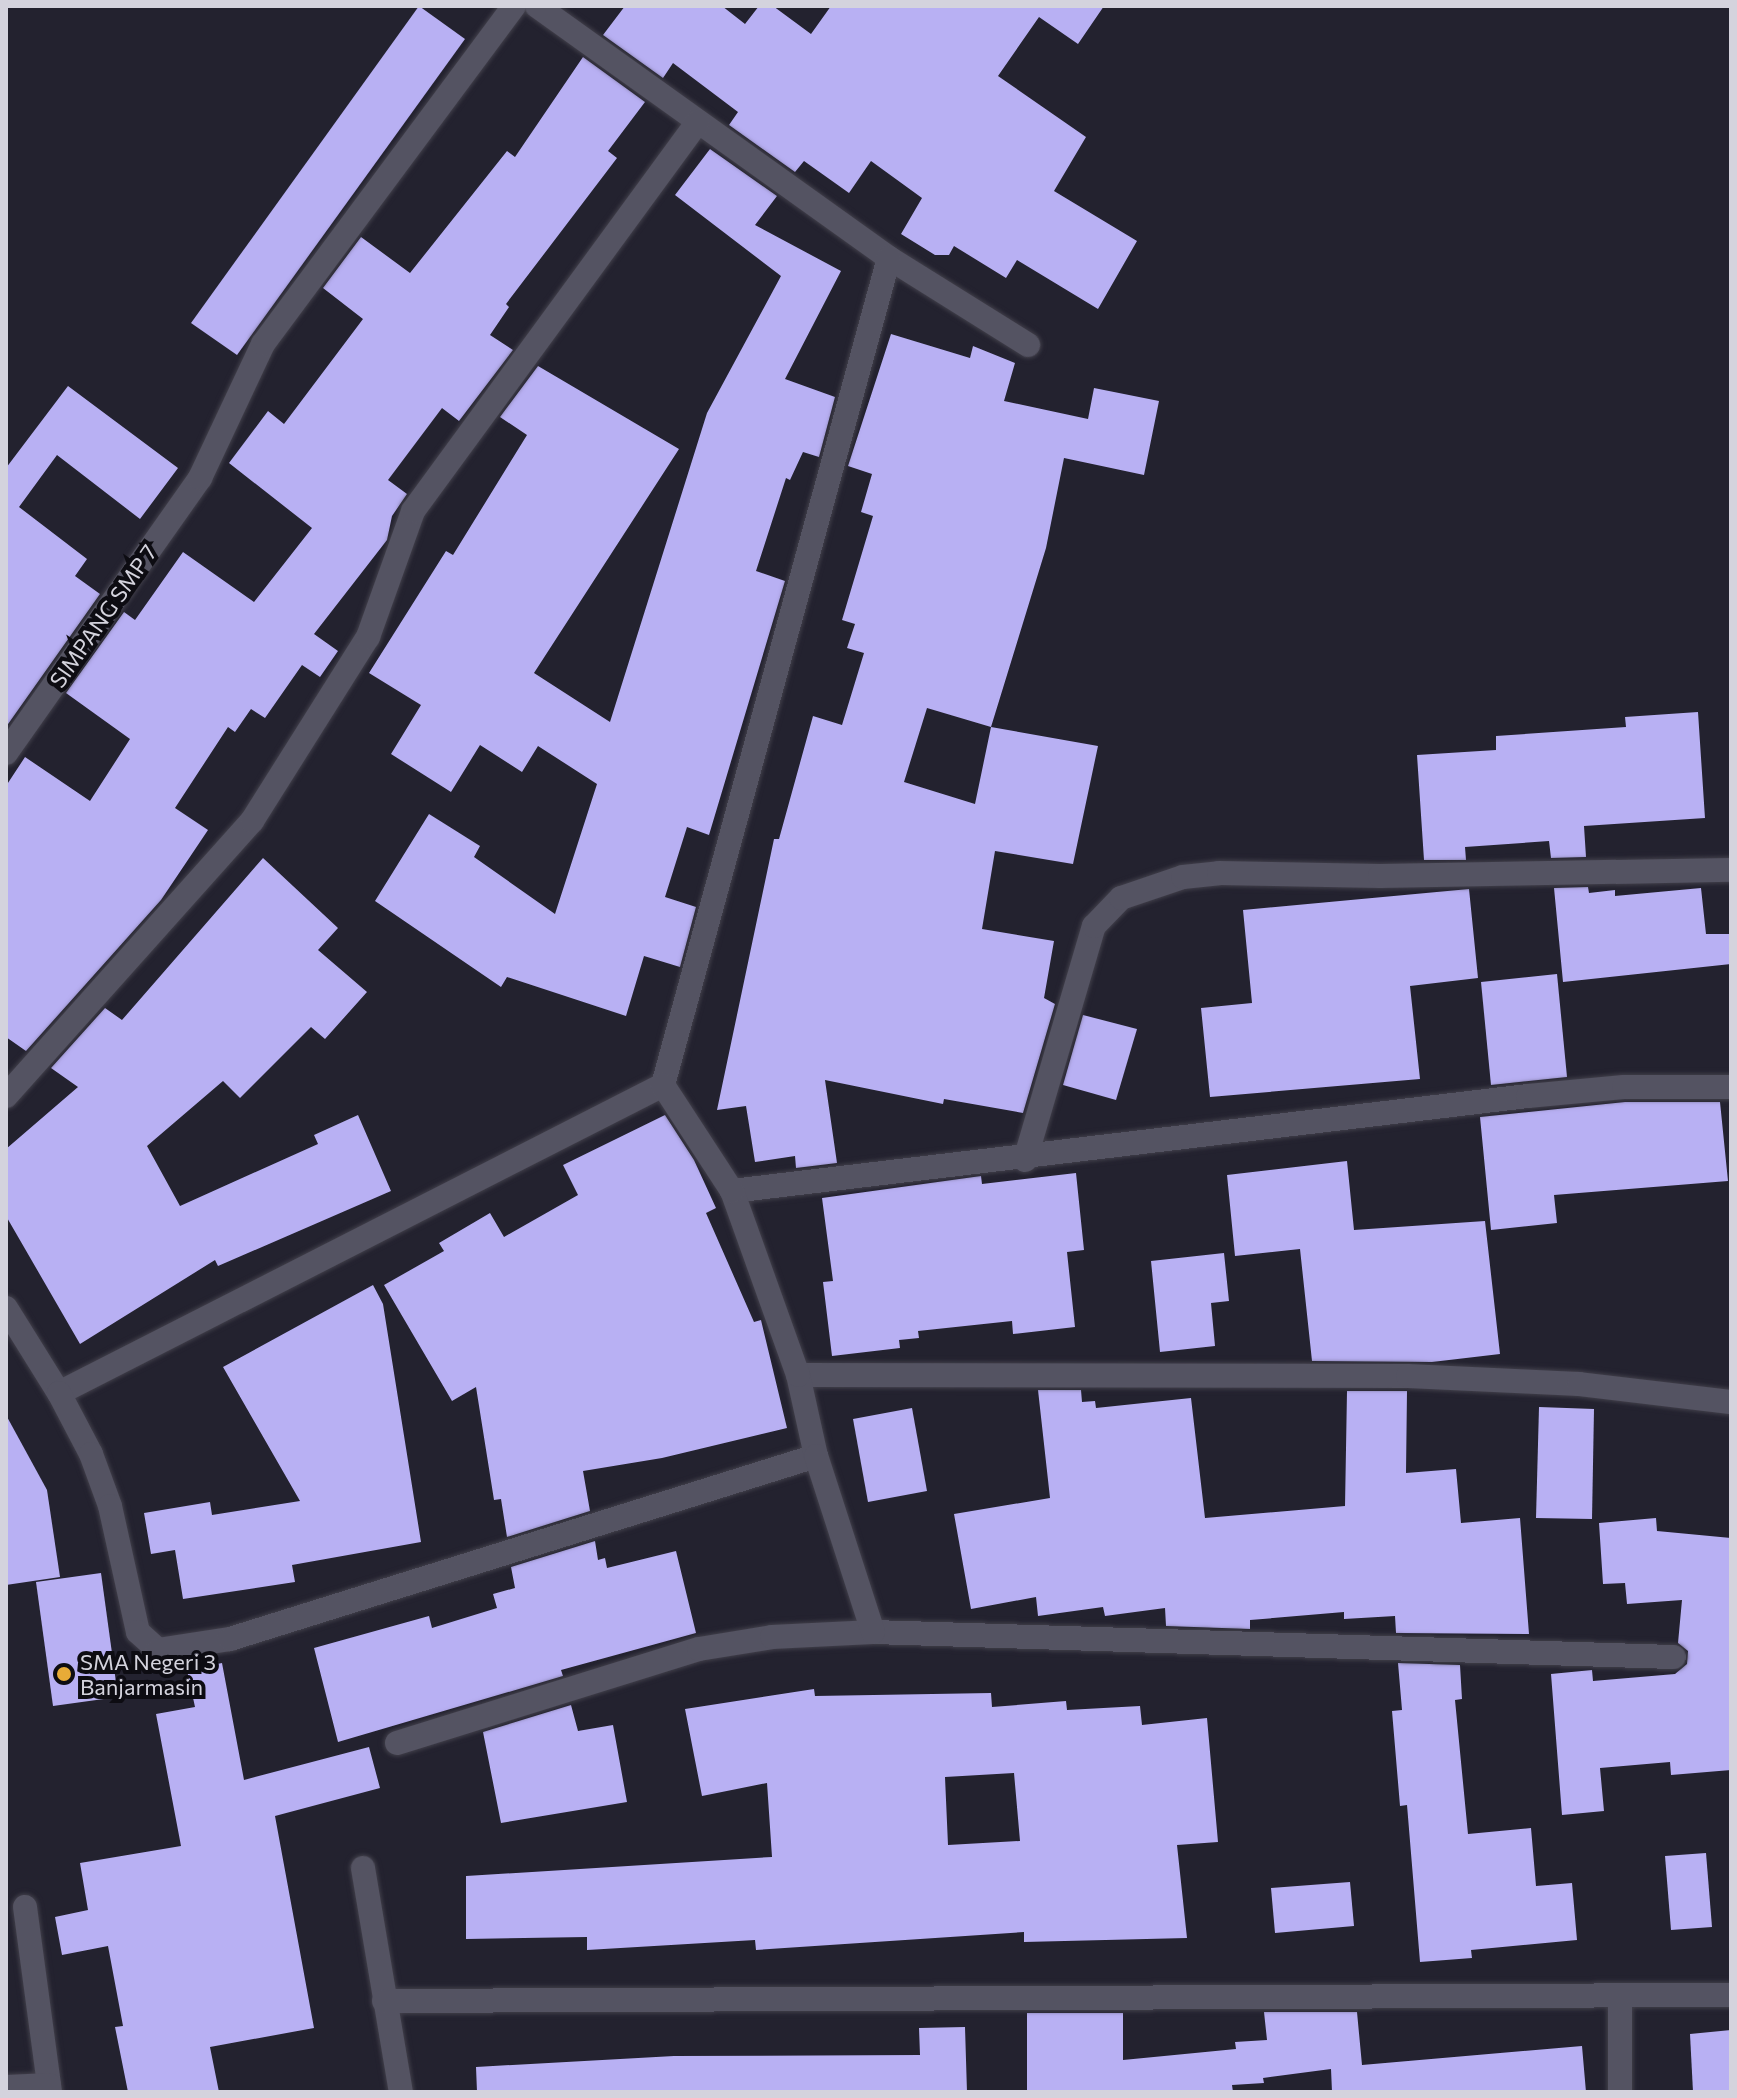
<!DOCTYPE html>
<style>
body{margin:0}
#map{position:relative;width:1737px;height:2098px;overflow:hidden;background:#23222f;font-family:Commissioner,sans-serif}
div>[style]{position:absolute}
.building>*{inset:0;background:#b8b0f3}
.roads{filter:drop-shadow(0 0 2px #413f4a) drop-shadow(0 0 2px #413f4a)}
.minor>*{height:24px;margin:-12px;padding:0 12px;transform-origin:12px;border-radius:12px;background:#545362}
.dots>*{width:22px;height:22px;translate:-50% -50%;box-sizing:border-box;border:4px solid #0d0c12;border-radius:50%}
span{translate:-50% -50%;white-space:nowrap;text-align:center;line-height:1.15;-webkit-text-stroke:8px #0d0c12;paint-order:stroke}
.street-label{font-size:22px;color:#d4d3dd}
.poi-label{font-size:22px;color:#d4d3dd}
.left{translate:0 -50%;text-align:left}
.frame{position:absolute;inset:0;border:8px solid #d4d3dd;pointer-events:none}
</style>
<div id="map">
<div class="building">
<div style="clip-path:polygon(419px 6px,465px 39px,237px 355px,191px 323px)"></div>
<div style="clip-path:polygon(625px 6px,722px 6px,745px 24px,759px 6px,773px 6px,811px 34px,831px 6px,1104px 6px,1078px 44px,1039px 17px,998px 76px,1086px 137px,1054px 191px,1137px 241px,1098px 309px,1017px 260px,1006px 278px,954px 246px,949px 255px,935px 255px,901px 234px,922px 198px,871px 161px,849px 193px,804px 161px,795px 172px,729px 125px,738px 112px,673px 63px,663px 78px,603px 35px)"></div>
<div style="clip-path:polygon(583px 57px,645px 102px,608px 151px,617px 158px,506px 304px,509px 307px,490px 335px,513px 350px,459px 421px,442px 408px,388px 480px,407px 494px,392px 516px,387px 540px,314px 634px,338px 651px,320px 677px,302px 665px,265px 718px,251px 709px,235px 732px,228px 727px,175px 808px,208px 830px,161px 900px,26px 1051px,6px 1037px,6px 786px,25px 757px,90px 801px,130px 739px,66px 693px,124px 612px,135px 620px,183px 552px,254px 602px,312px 528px,229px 463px,268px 411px,284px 424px,363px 319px,323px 288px,361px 237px,410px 273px,507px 151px,515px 157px)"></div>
<div style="clip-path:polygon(710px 149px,777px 196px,755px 225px,841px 271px,785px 379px,835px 397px,819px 457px,803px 452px,790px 480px,786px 478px,756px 571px,785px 581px,709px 835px,687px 827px,665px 897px,696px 907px,680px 967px,644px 956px,626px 1016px,507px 977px,501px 987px,375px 901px,429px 814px,480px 846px,474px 857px,555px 914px,597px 784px,538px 746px,522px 772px,480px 745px,451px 792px,391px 754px,421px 705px,369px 673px,446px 551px,453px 555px,527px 435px,500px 417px,538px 366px,679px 449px,534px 673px,610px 722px,707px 413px,781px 276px,675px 195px)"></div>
<div style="clip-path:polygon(evenodd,891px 334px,970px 358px,973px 346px,1015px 363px,1004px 401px,1088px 419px,1094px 388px,1159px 401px,1144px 475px,1064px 458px,1046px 548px,991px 727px,1098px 746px,1073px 864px,995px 851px,982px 929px,1054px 941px,1044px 998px,1055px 1004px,1023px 1113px,944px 1099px,943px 1104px,825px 1080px,837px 1163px,796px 1168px,795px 1156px,755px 1162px,746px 1106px,717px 1110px,774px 839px,779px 839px,813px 716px,842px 725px,864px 653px,847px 648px,855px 624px,842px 620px,873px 516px,861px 512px,872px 474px,848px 466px,891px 334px,927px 708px,991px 727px,975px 804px,904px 782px,927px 708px)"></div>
<div style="clip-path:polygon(68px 386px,178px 468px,140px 519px,57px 455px,19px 507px,87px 559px,75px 576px,100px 594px,6px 727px,6px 468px)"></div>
<div style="clip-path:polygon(1698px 712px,1705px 818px,1584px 826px,1586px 857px,1551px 858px,1549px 841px,1465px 847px,1466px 860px,1424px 860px,1417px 755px,1496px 750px,1496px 736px,1626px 727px,1625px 717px)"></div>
<div style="clip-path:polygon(263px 858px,338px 928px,318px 950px,367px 992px,325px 1039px,311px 1027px,240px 1098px,223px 1081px,147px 1146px,180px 1206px,318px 1144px,314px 1135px,358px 1115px,391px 1191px,218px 1266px,215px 1260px,80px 1344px,6px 1216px,6px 1149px,78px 1087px,51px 1068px,105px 1008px,122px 1020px)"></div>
<div style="clip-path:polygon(1588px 887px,1589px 893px,1615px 890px,1615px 896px,1701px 888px,1706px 934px,1731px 934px,1731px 964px,1563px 982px,1554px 888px)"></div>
<div style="clip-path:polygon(1469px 889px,1478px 978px,1410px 986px,1420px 1079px,1210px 1097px,1201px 1008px,1252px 1003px,1243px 910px)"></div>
<div style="clip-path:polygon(1557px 974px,1567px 1077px,1491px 1085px,1481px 982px)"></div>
<div style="clip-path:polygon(1083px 1015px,1137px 1029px,1116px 1100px,1063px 1085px)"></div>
<div style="clip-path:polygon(1625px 1102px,1720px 1102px,1728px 1181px,1554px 1195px,1557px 1223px,1491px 1230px,1480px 1117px)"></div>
<div style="clip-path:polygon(665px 1115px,694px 1160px,716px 1208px,706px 1213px,754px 1322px,761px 1320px,787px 1428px,662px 1458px,583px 1471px,590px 1511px,507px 1537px,501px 1499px,494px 1500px,476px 1387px,452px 1401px,384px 1285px,444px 1251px,439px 1243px,490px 1213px,504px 1237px,578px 1195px,563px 1165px)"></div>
<div style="clip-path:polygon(1347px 1161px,1354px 1230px,1485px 1221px,1500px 1354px,1432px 1362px,1312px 1361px,1300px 1249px,1235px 1256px,1227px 1175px)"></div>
<div style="clip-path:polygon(1076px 1173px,1084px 1250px,1067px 1252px,1075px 1327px,1013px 1334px,1012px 1321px,918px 1331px,919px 1338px,899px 1340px,900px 1348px,832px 1356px,823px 1282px,833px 1281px,822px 1198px,981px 1176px,982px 1184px)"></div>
<div style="clip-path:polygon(1224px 1253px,1229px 1301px,1211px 1303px,1215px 1346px,1160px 1352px,1151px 1261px)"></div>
<div style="clip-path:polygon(373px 1285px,383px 1304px,421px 1542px,292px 1565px,295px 1582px,183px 1599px,175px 1550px,151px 1554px,144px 1513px,210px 1502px,212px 1515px,300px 1501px,223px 1367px)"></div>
<div style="clip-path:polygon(1038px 1390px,1081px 1390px,1082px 1402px,1095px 1401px,1096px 1408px,1191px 1398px,1205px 1518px,1345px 1506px,1347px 1391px,1407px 1391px,1406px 1473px,1456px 1469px,1461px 1523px,1520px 1518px,1529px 1634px,1396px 1633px,1395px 1616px,1344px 1619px,1344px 1612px,1250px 1620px,1250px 1629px,1166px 1626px,1165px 1608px,1105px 1616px,1103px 1607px,1038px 1616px,1036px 1597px,971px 1609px,954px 1514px,1050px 1498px)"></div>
<div style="clip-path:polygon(1539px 1407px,1594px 1409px,1592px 1519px,1536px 1518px)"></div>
<div style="clip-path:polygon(912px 1408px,927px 1491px,868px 1502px,853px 1419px)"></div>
<div style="clip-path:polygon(6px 1415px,47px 1490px,60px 1577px,6px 1585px)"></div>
<div style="clip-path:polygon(1656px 1518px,1657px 1531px,1731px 1538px,1731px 1770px,1671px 1775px,1670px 1762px,1600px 1768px,1604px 1811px,1562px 1815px,1551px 1674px,1592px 1670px,1593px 1681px,1675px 1674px,1687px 1664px,1688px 1651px,1678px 1643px,1682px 1600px,1627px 1604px,1625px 1583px,1603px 1584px,1599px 1523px)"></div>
<div style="clip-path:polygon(595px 1541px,598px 1560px,605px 1558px,607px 1568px,676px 1551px,696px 1633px,561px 1670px,563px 1676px,338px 1742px,314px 1648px,429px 1616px,432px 1628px,497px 1608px,493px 1594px,515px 1588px,511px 1567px)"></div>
<div style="clip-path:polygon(101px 1573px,118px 1697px,53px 1706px,36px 1582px)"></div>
<div style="clip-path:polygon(222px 1663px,244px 1780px,369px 1747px,380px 1788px,275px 1816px,314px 2028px,210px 2047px,219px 2092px,128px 2092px,115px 2027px,123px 2026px,108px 1946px,62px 1955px,55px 1917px,88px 1910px,80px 1863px,181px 1846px,156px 1714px,195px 1707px,187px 1670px)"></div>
<div style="clip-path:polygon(1398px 1663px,1460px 1665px,1462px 1699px,1455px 1700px,1468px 1834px,1531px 1828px,1536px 1886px,1572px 1883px,1577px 1940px,1471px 1950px,1472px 1958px,1420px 1962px,1407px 1805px,1400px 1806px,1392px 1711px,1402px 1710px)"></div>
<div style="clip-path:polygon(evenodd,814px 1689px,815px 1696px,991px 1693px,992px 1707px,1066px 1701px,1067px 1710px,1140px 1706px,1142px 1725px,1207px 1718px,1218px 1842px,1177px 1845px,1187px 1938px,1024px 1942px,1024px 1932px,756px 1950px,755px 1940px,587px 1950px,587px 1937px,466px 1939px,466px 1876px,772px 1857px,767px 1783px,702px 1796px,685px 1709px,814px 1689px,1014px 1773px,1020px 1841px,948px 1845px,945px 1777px,1014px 1773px)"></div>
<div style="clip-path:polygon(571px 1705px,578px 1731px,613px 1725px,627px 1802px,501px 1823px,483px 1732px)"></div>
<div style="clip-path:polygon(1706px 1853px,1712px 1927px,1671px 1930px,1665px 1856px)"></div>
<div style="clip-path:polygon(1350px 1882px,1354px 1926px,1275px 1933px,1271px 1888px)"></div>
<div style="clip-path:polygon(1264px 2012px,1357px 2012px,1362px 2065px,1582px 2046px,1586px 2092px,1332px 2092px,1331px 2069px,1263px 2078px,1264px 2083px,1232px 2085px,1233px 2092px,1027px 2092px,1027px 2013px,1123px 2013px,1123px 2060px,1236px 2049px,1235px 2042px,1267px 2040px)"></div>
<div style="clip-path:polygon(965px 2027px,967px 2092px,477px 2092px,476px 2067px,674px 2056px,920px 2055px,919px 2028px)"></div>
<div style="clip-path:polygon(1731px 2030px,1731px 2092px,1693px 2092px,1690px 2034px)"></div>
</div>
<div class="roads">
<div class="minor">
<div style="left:537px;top:6px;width:433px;rotate:35.6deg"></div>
<div style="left:889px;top:258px;width:164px;rotate:32deg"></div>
<div style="left:6px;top:753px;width:337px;rotate:-54.8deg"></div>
<div style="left:200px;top:478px;width:148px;rotate:-64.8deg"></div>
<div style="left:263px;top:344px;width:421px;rotate:-53.4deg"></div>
<div style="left:6px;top:1096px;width:369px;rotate:-48.2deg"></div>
<div style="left:252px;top:821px;width:218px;rotate:-57.8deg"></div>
<div style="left:368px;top:637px;width:134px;rotate:-70.3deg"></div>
<div style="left:413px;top:511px;width:482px;rotate:-53.8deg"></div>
<div style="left:1025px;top:1160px;width:244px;rotate:-73.6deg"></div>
<div style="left:1094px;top:926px;width:39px;rotate:-46deg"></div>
<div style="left:1121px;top:898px;width:65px;rotate:-18.7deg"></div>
<div style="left:1183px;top:877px;width:36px;rotate:-6deg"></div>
<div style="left:1219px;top:873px;width:161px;rotate:1.1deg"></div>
<div style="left:1380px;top:876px;width:351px;rotate:-1deg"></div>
<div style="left:732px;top:1191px;width:802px;rotate:-6.81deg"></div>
<div style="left:1528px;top:1096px;width:96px;rotate:-5.4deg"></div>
<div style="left:1624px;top:1087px;width:107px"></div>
<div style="left:6px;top:1308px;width:100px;rotate:58.1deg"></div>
<div style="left:59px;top:1393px;width:678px;rotate:-27.02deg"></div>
<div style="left:663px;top:1085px;width:857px;rotate:-74.72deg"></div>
<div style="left:798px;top:1375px;width:610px;rotate:0.09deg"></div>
<div style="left:1408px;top:1376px;width:171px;rotate:2.7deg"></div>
<div style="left:1579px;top:1384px;width:153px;rotate:6.8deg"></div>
<div style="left:59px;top:1393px;width:69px;rotate:62.3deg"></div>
<div style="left:91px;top:1454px;width:55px;rotate:69.9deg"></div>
<div style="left:110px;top:1506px;width:129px;rotate:77.5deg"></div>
<div style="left:138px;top:1632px;width:27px;rotate:42deg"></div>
<div style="left:158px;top:1650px;width:73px;rotate:-8.7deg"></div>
<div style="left:230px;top:1639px;width:614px;rotate:-17.34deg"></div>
<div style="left:816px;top:1456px;width:83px;rotate:-102.5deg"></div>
<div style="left:798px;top:1375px;width:195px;rotate:-109.7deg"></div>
<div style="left:732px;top:1191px;width:126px;rotate:-123.1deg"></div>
<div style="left:873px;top:1632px;width:801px;rotate:1.79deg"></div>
<div style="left:397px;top:1743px;width:316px;rotate:-17.3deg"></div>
<div style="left:699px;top:1649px;width:74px;rotate:-9.3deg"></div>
<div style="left:772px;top:1637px;width:101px;rotate:-2.8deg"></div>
<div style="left:873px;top:1632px;width:185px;rotate:-107.9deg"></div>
<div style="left:363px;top:1868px;width:227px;rotate:80.4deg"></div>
<div style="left:25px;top:1907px;width:187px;rotate:82.3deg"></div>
<div style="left:384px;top:2001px;width:1347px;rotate:-0.26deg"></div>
<div style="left:6px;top:2087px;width:43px;rotate:-2.7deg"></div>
<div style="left:1620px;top:2092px;width:96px;rotate:-90deg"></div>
</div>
</div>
<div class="dots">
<div style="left:64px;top:1674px;background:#e8ab37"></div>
</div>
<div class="street-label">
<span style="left:103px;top:616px;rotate:-55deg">SIMPANG SMP 7</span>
</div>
<div class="poi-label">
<span class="left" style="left:80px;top:1674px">SMA Negeri 3<br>Banjarmasin</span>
</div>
<div class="frame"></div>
</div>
